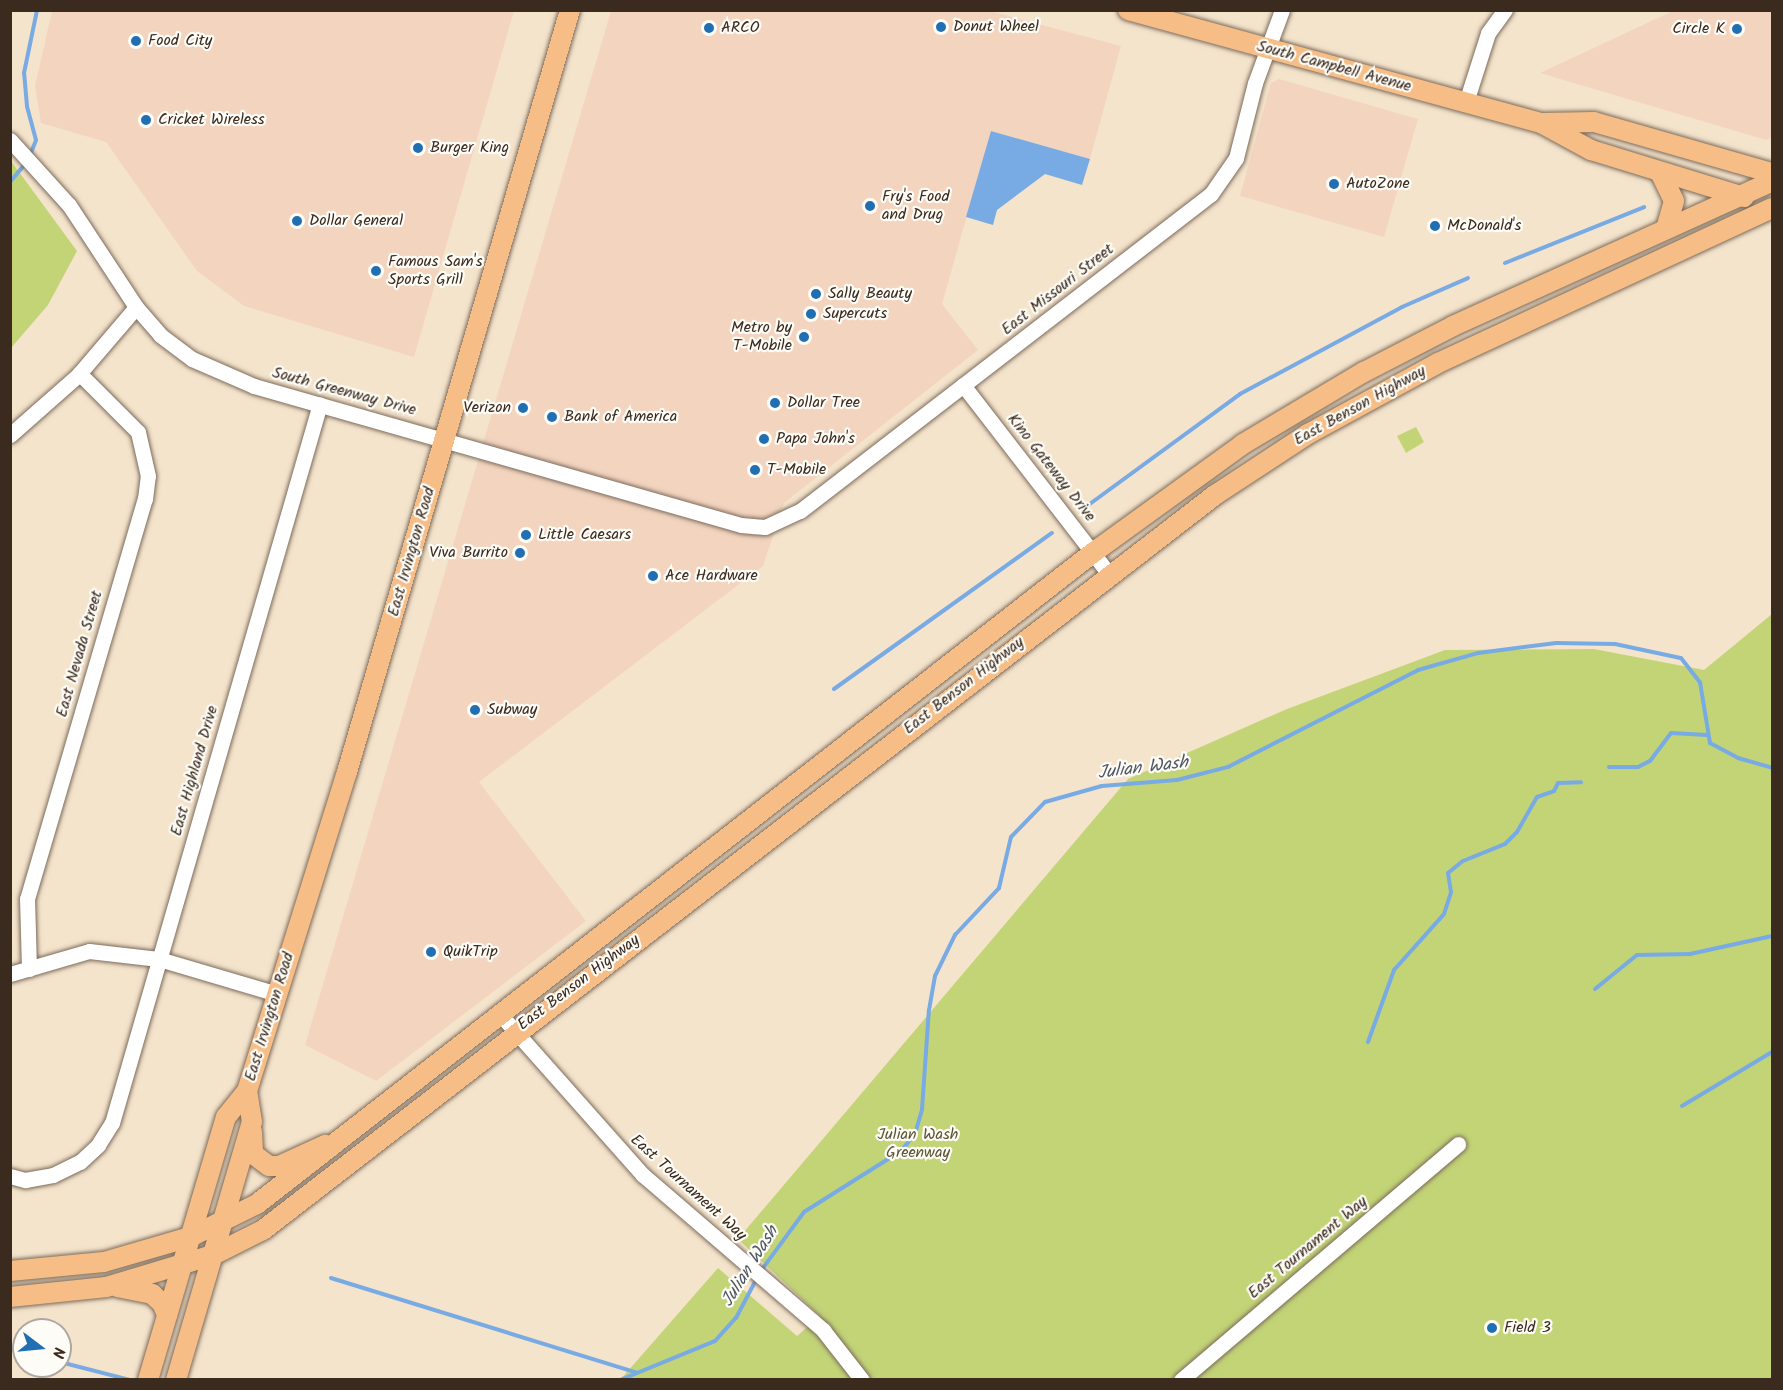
<!DOCTYPE html>
<style>
body{margin:0}
#map{position:relative;width:1783px;height:1390px;overflow:hidden;background:#f5e4cc;font-family:Kalam,sans-serif}
div>[style]{position:absolute}
.built>*{inset:0;background:#f3d4bf}
.green>*{inset:0;background:#c3d477}
.water>*{inset:0;background:#78aae4}
.stream>*{height:4px;margin:-2px;padding:0 2px;transform-origin:2px;border-radius:2px;background:#78aae4}
.roads{filter:drop-shadow(0 0 2px #7c6b5b) drop-shadow(0 0 2px #7c6b5b)}
.minor>*{height:15px;margin:-7.5px;padding:0 7.5px;transform-origin:7.5px;border-radius:7.5px;background:#fff}
.major>*{height:20px;margin:-10px;padding:0 10px;transform-origin:10px;border-radius:10px;background:#f6be86}
.dots>*{width:16px;height:16px;translate:-50% -50%;box-sizing:border-box;border:3px solid #fdfcf7;border-radius:50%}
span{translate:-50% -50%;white-space:nowrap;text-align:center;line-height:1.15;-webkit-text-stroke:4.5px #fdfcf7;paint-order:stroke}
.poi-label{font-size:16px;color:#3b2a1e}
.left{translate:0 -50%;text-align:left}
.right{translate:-100% -50%;text-align:right}
.street-label{font-size:16px;color:#3b2a1e}
.park-label{font-size:16px;color:#5d5434}
.water-label{font-size:18px;color:#505763;font-style:italic}
.frame{position:absolute;inset:0;border:12px solid #3b2a1e;pointer-events:none}
.north{position:absolute;left:12px;top:1318px;width:60px;height:60px;box-sizing:border-box;background:#fdfcf7;border:2px solid #afa8a0;border-radius:50%;rotate:106deg;font-size:16px;font-weight:700;line-height:24px;text-align:center;color:#3b2a1e}
.north::after{content:'';display:block;margin:auto;width:21px;height:27px;background:#1f6fb2;clip-path:polygon(50% 0,100% 100%,50% 72%,0 100%)}
</style>
<div id="map">
<div class="built">
<div style="clip-path:polygon(1675px 10px,1772px 11px,1772px 137px,1766px 140px,1540px 73px)"></div>
<div style="clip-path:polygon(52px 11px,514px 11px,414px 357px,244px 306px,197px 271px,106px 142px,41px 123px,35px 86px)"></div>
<div style="clip-path:polygon(611px 11px,990px 11px,1121px 46px,1090px 159px,991px 131px,942px 304px,978px 350px,784px 503px,763px 566px,479px 782px,586px 921px,376px 1081px,305px 1045px)"></div>
<div style="clip-path:polygon(1279px 79px,1418px 119px,1384px 237px,1240px 196px,1271px 83px)"></div>
</div>
<div class="green">
<div style="clip-path:polygon(11px 161px,77px 251px,48px 305px,11px 348px)"></div>
<div style="clip-path:polygon(1416px 427px,1424px 442px,1406px 453px,1397px 436px)"></div>
<div style="clip-path:polygon(1772px 614px,1772px 1379px,620px 1380px,718px 1268px,797px 1336px,820px 1316px,738px 1239px,1128px 779px,1287px 709px,1445px 650px,1594px 649px,1704px 670px)"></div>
</div>
<div class="water">
<div style="clip-path:polygon(991px 131px,1090px 159px,1082px 185px,1045px 174px,997px 210px,993px 225px,966px 217px)"></div>
</div>
<div class="stream">
<div style="left:30px;top:155px;width:16px;rotate:-68deg"></div>
<div style="left:36px;top:140px;width:35px;rotate:-105deg"></div>
<div style="left:27px;top:106px;width:33px;rotate:-95deg"></div>
<div style="left:24px;top:73px;width:64px;rotate:-78.3deg"></div>
<div style="left:10px;top:182px;width:23px;rotate:-50deg"></div>
<div style="left:1505px;top:263px;width:150px;rotate:-21.9deg"></div>
<div style="left:1087px;top:506px;width:190px;rotate:-36.2deg"></div>
<div style="left:1240px;top:394px;width:184px;rotate:-28.2deg"></div>
<div style="left:1402px;top:307px;width:72px;rotate:-23.7deg"></div>
<div style="left:834px;top:689px;width:268px;rotate:-35.6deg"></div>
<div style="left:1609px;top:767px;width:29px"></div>
<div style="left:1638px;top:767px;width:13px;rotate:-27deg"></div>
<div style="left:1650px;top:761px;width:35px;rotate:-53deg"></div>
<div style="left:1671px;top:733px;width:36px;rotate:3deg"></div>
<div style="left:1595px;top:989px;width:54px;rotate:-39deg"></div>
<div style="left:1637px;top:955px;width:53px;rotate:-1.1deg"></div>
<div style="left:1690px;top:954px;width:84px;rotate:-12.4deg"></div>
<div style="left:1368px;top:1042px;width:77px;rotate:-70.1deg"></div>
<div style="left:1394px;top:970px;width:75px;rotate:-48.2deg"></div>
<div style="left:1444px;top:914px;width:23px;rotate:-72deg"></div>
<div style="left:1451px;top:892px;width:19px;rotate:-99deg"></div>
<div style="left:1448px;top:873px;width:19px;rotate:-39deg"></div>
<div style="left:1463px;top:861px;width:45px;rotate:-22deg"></div>
<div style="left:1505px;top:844px;width:17px;rotate:-45deg"></div>
<div style="left:1517px;top:832px;width:40px;rotate:-60.3deg"></div>
<div style="left:1537px;top:797px;width:18px;rotate:-19deg"></div>
<div style="left:1554px;top:791px;width:9px;rotate:-63deg"></div>
<div style="left:1558px;top:783px;width:23px;rotate:-2deg"></div>
<div style="left:1682px;top:1106px;width:105px;rotate:-31deg"></div>
<div style="left:760px;top:1272px;width:74px;rotate:-53.7deg"></div>
<div style="left:804px;top:1212px;width:115px;rotate:-32.2deg"></div>
<div style="left:901px;top:1151px;width:22px;rotate:-51deg"></div>
<div style="left:915px;top:1134px;width:26px;rotate:-74deg"></div>
<div style="left:922px;top:1109px;width:99px;rotate:-86deg"></div>
<div style="left:929px;top:1010px;width:35px;rotate:-80deg"></div>
<div style="left:935px;top:976px;width:46px;rotate:-64deg"></div>
<div style="left:955px;top:935px;width:64px;rotate:-46.9deg"></div>
<div style="left:999px;top:888px;width:52px;rotate:-76.8deg"></div>
<div style="left:1011px;top:837px;width:49px;rotate:-45.8deg"></div>
<div style="left:1045px;top:802px;width:59px;rotate:-15.7deg"></div>
<div style="left:1102px;top:786px;width:75px;rotate:-4.6deg"></div>
<div style="left:1177px;top:780px;width:53px;rotate:-14.3deg"></div>
<div style="left:1228px;top:767px;width:213px;rotate:-27deg"></div>
<div style="left:1418px;top:670px;width:62px;rotate:-15.8deg"></div>
<div style="left:1478px;top:653px;width:79px;rotate:-7.3deg"></div>
<div style="left:1556px;top:643px;width:59px;rotate:1deg"></div>
<div style="left:1615px;top:644px;width:67px;rotate:12deg"></div>
<div style="left:1681px;top:658px;width:31px;rotate:52deg"></div>
<div style="left:1700px;top:682px;width:62px;rotate:80.7deg"></div>
<div style="left:1710px;top:743px;width:32px;rotate:28deg"></div>
<div style="left:1738px;top:758px;width:35px;rotate:16deg"></div>
<div style="left:331px;top:1278px;width:320px;rotate:17.2deg"></div>
<div style="left:10px;top:1349px;width:15px;rotate:16deg"></div>
<div style="left:60px;top:1362px;width:72px;rotate:14.4deg"></div>
<div style="left:620px;top:1380px;width:103px;rotate:-22.3deg"></div>
<div style="left:715px;top:1341px;width:31px;rotate:-48deg"></div>
<div style="left:736px;top:1318px;width:45px;rotate:-62.3deg"></div>
</div>
<div class="roads">
<div class="minor">
<div style="left:1466px;top:102px;width:72px;rotate:-72.3deg"></div>
<div style="left:1488px;top:33px;width:29px;rotate:-54deg"></div>
<div style="left:10px;top:140px;width:88px;rotate:47.8deg"></div>
<div style="left:69px;top:205px;width:122px;rotate:56.7deg"></div>
<div style="left:136px;top:307px;width:37px;rotate:49deg"></div>
<div style="left:160px;top:335px;width:40px;rotate:37deg"></div>
<div style="left:192px;top:359px;width:68px;rotate:23.5deg"></div>
<div style="left:254px;top:386px;width:506px;rotate:15.93deg"></div>
<div style="left:741px;top:525px;width:24px;rotate:5deg"></div>
<div style="left:765px;top:527px;width:38px;rotate:-25deg"></div>
<div style="left:800px;top:511px;width:519px;rotate:-37.64deg"></div>
<div style="left:1211px;top:194px;width:44px;rotate:-55.2deg"></div>
<div style="left:1236px;top:158px;width:77px;rotate:-75.8deg"></div>
<div style="left:1255px;top:83px;width:78px;rotate:-69.7deg"></div>
<div style="left:963px;top:385px;width:239px;rotate:52.3deg"></div>
<div style="left:10px;top:435px;width:91px;rotate:-41.4deg"></div>
<div style="left:78px;top:375px;width:89px;rotate:-49.5deg"></div>
<div style="left:29px;top:969px;width:70px;rotate:-91.6deg"></div>
<div style="left:27px;top:899px;width:417px;rotate:-73.6deg"></div>
<div style="left:145px;top:499px;width:23px;rotate:-83deg"></div>
<div style="left:148px;top:476px;width:45px;rotate:-102.8deg"></div>
<div style="left:138px;top:432px;width:83px;rotate:-135deg"></div>
<div style="left:10px;top:974px;width:82px;rotate:-16.2deg"></div>
<div style="left:89px;top:951px;width:70px;rotate:6.5deg"></div>
<div style="left:159px;top:959px;width:123px;rotate:16.5deg"></div>
<div style="left:499px;top:1013px;width:217px;rotate:48.4deg"></div>
<div style="left:643px;top:1175px;width:238px;rotate:40.7deg"></div>
<div style="left:823px;top:1330px;width:63px;rotate:52deg"></div>
<div style="left:10px;top:1176px;width:16px;rotate:15deg"></div>
<div style="left:25px;top:1180px;width:28px;rotate:-10deg"></div>
<div style="left:53px;top:1175px;width:30px;rotate:-26deg"></div>
<div style="left:80px;top:1162px;width:25px;rotate:-43deg"></div>
<div style="left:98px;top:1145px;width:26px;rotate:-58deg"></div>
<div style="left:112px;top:1123px;width:748px;rotate:-73.87deg"></div>
<div style="left:1181px;top:1380px;width:364px;rotate:-40.4deg"></div>
</div>
<div class="major">
<div style="left:1128px;top:10px;width:428px;rotate:15.3deg"></div>
<div style="left:1541px;top:123px;width:57px;rotate:28.4deg"></div>
<div style="left:1591px;top:150px;width:160px;rotate:17.1deg"></div>
<div style="left:1544px;top:123px;width:50px;rotate:-1.1deg"></div>
<div style="left:1594px;top:122px;width:185px;rotate:16deg"></div>
<div style="left:1660px;top:172px;width:32px;rotate:64deg"></div>
<div style="left:1674px;top:201px;width:29px;rotate:106deg"></div>
<div style="left:252px;top:1132px;width:22px;rotate:87deg"></div>
<div style="left:253px;top:1154px;width:20px;rotate:37deg"></div>
<div style="left:269px;top:1166px;width:10px"></div>
<div style="left:279px;top:1166px;width:51px;rotate:-24.5deg"></div>
<div style="left:10px;top:1271px;width:94px;rotate:-5.5deg"></div>
<div style="left:104px;top:1262px;width:90px;rotate:-16.2deg"></div>
<div style="left:190px;top:1237px;width:75px;rotate:-26.2deg"></div>
<div style="left:257px;top:1204px;width:1061px;rotate:-37.92deg"></div>
<div style="left:1094px;top:552px;width:184px;rotate:-35.9deg"></div>
<div style="left:1243px;top:444px;width:141px;rotate:-30.8deg"></div>
<div style="left:1364px;top:372px;width:100px;rotate:-27.3deg"></div>
<div style="left:1453px;top:326px;width:350px;rotate:-24.4deg"></div>
<div style="left:117px;top:1287px;width:36px;rotate:11deg"></div>
<div style="left:152px;top:1294px;width:13px;rotate:42deg"></div>
<div style="left:162px;top:1303px;width:13px;rotate:67deg"></div>
<div style="left:10px;top:1297px;width:97px;rotate:-5.9deg"></div>
<div style="left:106px;top:1287px;width:112px;rotate:-16.7deg"></div>
<div style="left:213px;top:1255px;width:56px;rotate:-26.6deg"></div>
<div style="left:263px;top:1230px;width:1203px;rotate:-37.67deg"></div>
<div style="left:1215px;top:495px;width:111px;rotate:-33.3deg"></div>
<div style="left:1308px;top:434px;width:148px;rotate:-28.6deg"></div>
<div style="left:1438px;top:363px;width:368px;rotate:-24.9deg"></div>
<div style="left:148px;top:1380px;width:274px;rotate:-73.5deg"></div>
<div style="left:226px;top:1117px;width:33px;rotate:-51deg"></div>
<div style="left:247px;top:1091px;width:334px;rotate:-72.6deg"></div>
<div style="left:347px;top:772px;width:794px;rotate:-73.69deg"></div>
<div style="left:176px;top:1380px;width:269px;rotate:-73.6deg"></div>
<div style="left:252px;top:1122px;width:31px;rotate:-99deg"></div>
</div>
</div>
<div class="dots">
<div style="left:941px;top:27px;background:#1f6fb2"></div>
<div style="left:709px;top:28px;background:#1f6fb2"></div>
<div style="left:1737px;top:29px;background:#1f6fb2"></div>
<div style="left:136px;top:41px;background:#1f6fb2"></div>
<div style="left:146px;top:120px;background:#1f6fb2"></div>
<div style="left:418px;top:148px;background:#1f6fb2"></div>
<div style="left:1334px;top:184px;background:#1f6fb2"></div>
<div style="left:870px;top:206px;background:#1f6fb2"></div>
<div style="left:297px;top:221px;background:#1f6fb2"></div>
<div style="left:1435px;top:226px;background:#1f6fb2"></div>
<div style="left:376px;top:271px;background:#1f6fb2"></div>
<div style="left:816px;top:294px;background:#1f6fb2"></div>
<div style="left:811px;top:314px;background:#1f6fb2"></div>
<div style="left:804px;top:337px;background:#1f6fb2"></div>
<div style="left:775px;top:403px;background:#1f6fb2"></div>
<div style="left:523px;top:408px;background:#1f6fb2"></div>
<div style="left:552px;top:417px;background:#1f6fb2"></div>
<div style="left:764px;top:439px;background:#1f6fb2"></div>
<div style="left:755px;top:470px;background:#1f6fb2"></div>
<div style="left:526px;top:535px;background:#1f6fb2"></div>
<div style="left:520px;top:553px;background:#1f6fb2"></div>
<div style="left:653px;top:576px;background:#1f6fb2"></div>
<div style="left:475px;top:710px;background:#1f6fb2"></div>
<div style="left:431px;top:952px;background:#1f6fb2"></div>
<div style="left:1492px;top:1328px;background:#1f6fb2"></div>
</div>
<div class="poi-label">
<span class="left" style="left:953px;top:27px">Donut Wheel</span>
<span class="left" style="left:721px;top:28px">ARCO</span>
<span class="right" style="left:1725px;top:29px">Circle K</span>
<span class="left" style="left:148px;top:41px">Food City</span>
<span class="left" style="left:158px;top:120px">Cricket Wireless</span>
<span class="left" style="left:430px;top:148px">Burger King</span>
<span class="left" style="left:1346px;top:184px">AutoZone</span>
<span class="left" style="left:882px;top:206px">Fry's Food<br>and Drug</span>
<span class="left" style="left:309px;top:221px">Dollar General</span>
<span class="left" style="left:1447px;top:226px">McDonald's</span>
<span class="left" style="left:388px;top:271px">Famous Sam's<br>Sports Grill</span>
<span class="left" style="left:828px;top:294px">Sally Beauty</span>
<span class="left" style="left:823px;top:314px">Supercuts</span>
<span class="right" style="left:792px;top:337px">Metro by<br>T-Mobile</span>
<span class="left" style="left:787px;top:403px">Dollar Tree</span>
<span class="right" style="left:511px;top:408px">Verizon</span>
<span class="left" style="left:564px;top:417px">Bank of America</span>
<span class="left" style="left:776px;top:439px">Papa John's</span>
<span class="left" style="left:767px;top:470px">T-Mobile</span>
<span class="left" style="left:538px;top:535px">Little Caesars</span>
<span class="right" style="left:508px;top:553px">Viva Burrito</span>
<span class="left" style="left:665px;top:576px">Ace Hardware</span>
<span class="left" style="left:487px;top:710px">Subway</span>
<span class="left" style="left:443px;top:952px">QuikTrip</span>
<span class="left" style="left:1504px;top:1328px">Field 3</span>
</div>
<div class="street-label">
<span style="left:1334px;top:67px;rotate:15deg">South Campbell Avenue</span>
<span style="left:1058px;top:290px;rotate:-38deg">East Missouri Street</span>
<span style="left:344px;top:392px;rotate:15deg">South Greenway Drive</span>
<span style="left:1360px;top:406px;rotate:-29deg">East Benson Highway</span>
<span style="left:1051px;top:468px;rotate:52deg">Kino Gateway Drive</span>
<span style="left:412px;top:552px;rotate:-74deg">East Irvington Road</span>
<span style="left:80px;top:654px;rotate:-74deg">East Nevada Street</span>
<span style="left:964px;top:686px;rotate:-38deg">East Benson Highway</span>
<span style="left:195px;top:771px;rotate:-74deg">East Highland Drive</span>
<span style="left:579px;top:983px;rotate:-37deg">East Benson Highway</span>
<span style="left:270px;top:1017px;rotate:-73deg">East Irvington Road</span>
<span style="left:688px;top:1188px;rotate:42deg">East Tournament Way</span>
<span style="left:1308px;top:1248px;rotate:-40deg">East Tournament Way</span>
</div>
<div class="park-label">
<span style="left:918px;top:1144px">Julian Wash<br>Greenway</span>
</div>
<div class="water-label">
<span style="left:1143px;top:769px;rotate:-7deg">Julian Wash</span>
<span style="left:751px;top:1267px;rotate:-58deg">Julian Wash</span>
</div>
<div class="frame"></div>
<div class="north">N</div>
</div>
